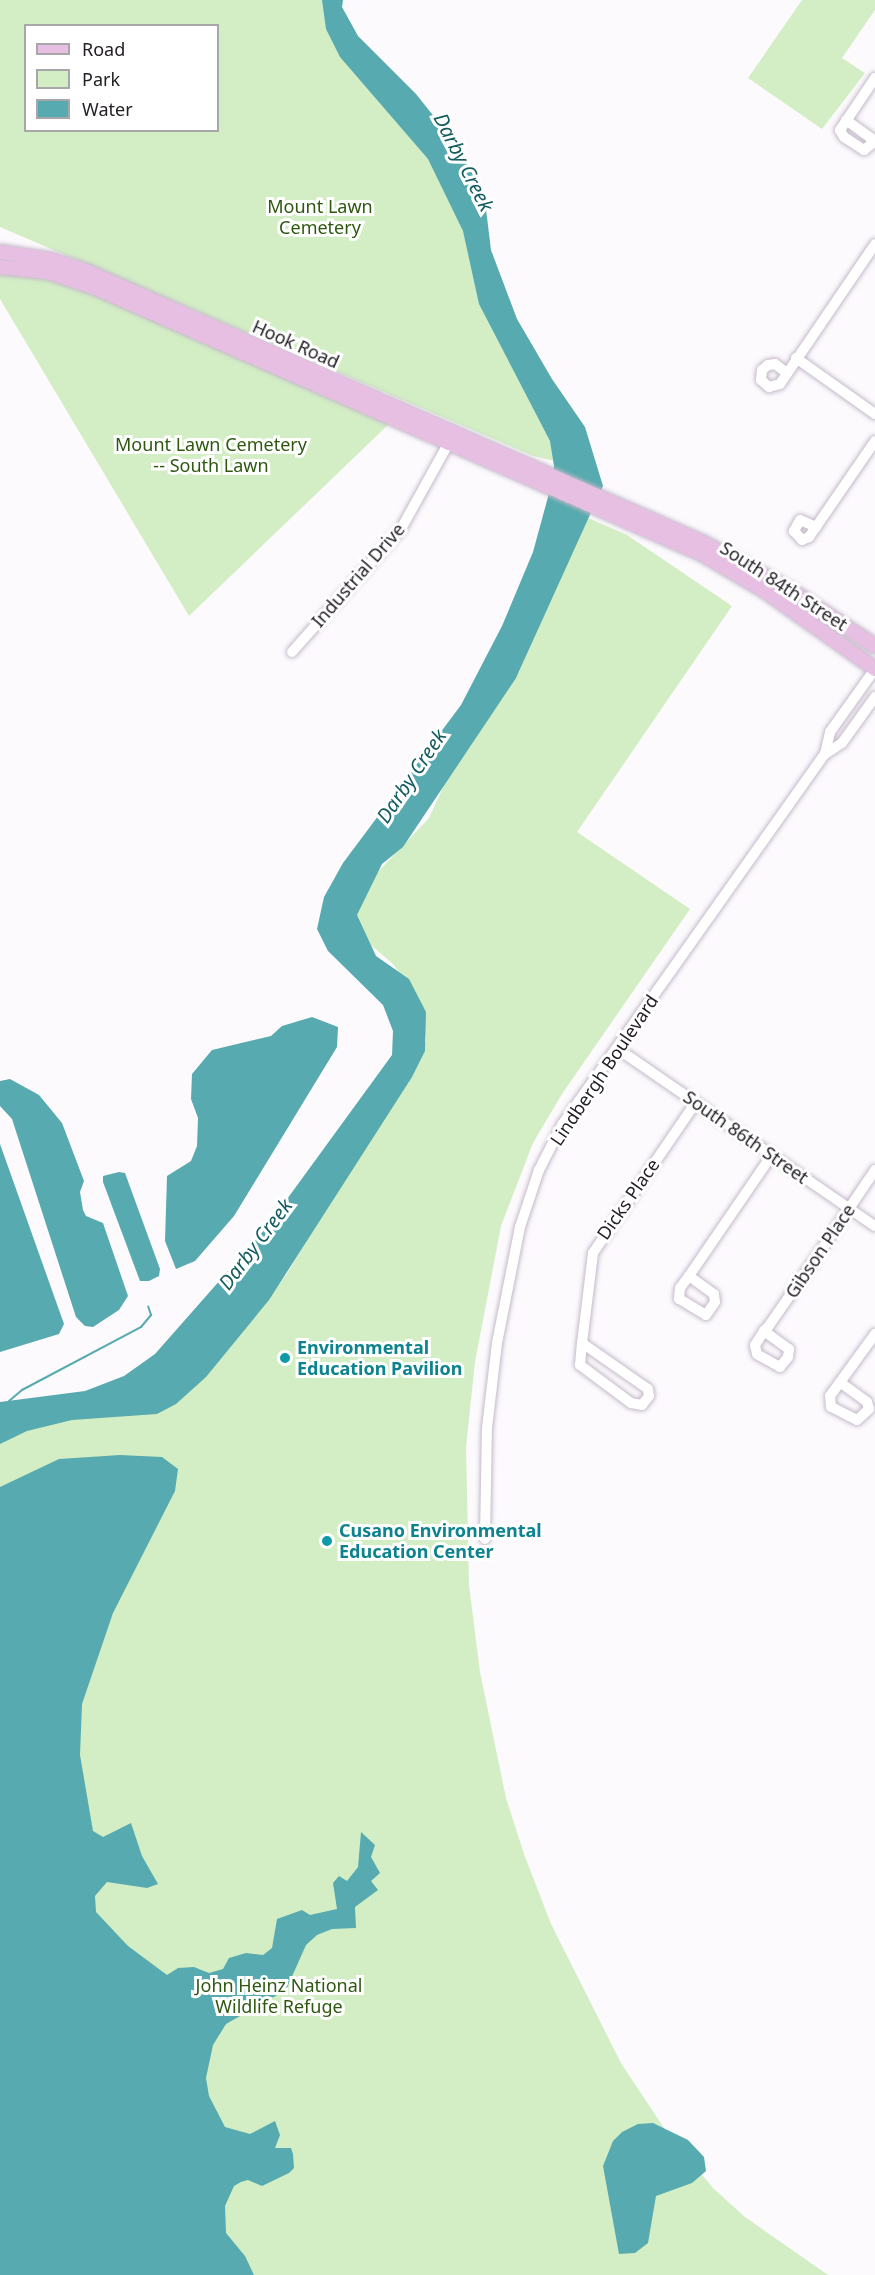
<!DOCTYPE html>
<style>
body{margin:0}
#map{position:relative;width:875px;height:2275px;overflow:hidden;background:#fcfafd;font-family:"Noto Sans",sans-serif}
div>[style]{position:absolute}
.green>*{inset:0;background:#d3eec5}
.water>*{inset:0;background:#57aaaf}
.stream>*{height:2px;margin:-1px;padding:0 1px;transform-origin:1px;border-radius:1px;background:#57aaaf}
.roads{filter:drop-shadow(0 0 2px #c5b9ca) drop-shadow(0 0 2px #c5b9ca)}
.minor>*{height:10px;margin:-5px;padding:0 5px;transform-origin:5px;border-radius:5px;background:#fff}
.major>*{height:14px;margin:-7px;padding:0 7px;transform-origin:7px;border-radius:7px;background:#e6bfe2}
.dots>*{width:16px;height:16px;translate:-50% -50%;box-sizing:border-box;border:3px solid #fff;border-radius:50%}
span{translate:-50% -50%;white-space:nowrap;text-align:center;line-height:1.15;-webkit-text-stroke:6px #fff;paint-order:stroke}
.park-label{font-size:18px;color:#2e5810}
.street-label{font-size:18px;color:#242026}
.culture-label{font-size:18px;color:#0d838f;font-weight:700}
.left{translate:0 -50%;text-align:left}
.water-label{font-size:20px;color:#155c60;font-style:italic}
.legend{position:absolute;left:24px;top:24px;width:195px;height:108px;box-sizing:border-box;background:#fff;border:2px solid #a7a6a8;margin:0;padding:8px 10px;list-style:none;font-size:18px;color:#242026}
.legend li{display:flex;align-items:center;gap:12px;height:30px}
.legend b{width:30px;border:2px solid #a7a6a8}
</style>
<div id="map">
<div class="green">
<div style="clip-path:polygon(evenodd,0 0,335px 0,336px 19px,416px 116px,577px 466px,533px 456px,0 227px,0 0,26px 26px,218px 26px,218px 130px,26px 130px,26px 26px)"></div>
<div style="clip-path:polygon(802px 0,875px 0,875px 10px,842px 58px,865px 73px,822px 129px,748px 78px)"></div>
<div style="clip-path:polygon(0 272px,62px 282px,89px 291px,389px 424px,189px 616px,0 299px)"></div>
<div style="clip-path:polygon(586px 517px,627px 535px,732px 606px,577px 832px,690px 909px,562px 1094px,533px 1143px,501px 1226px,475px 1362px,466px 1447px,469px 1585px,480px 1672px,506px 1798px,524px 1854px,551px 1924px,621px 2063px,670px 2137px,713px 2188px,745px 2217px,828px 2275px,0 2275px,0 1432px,66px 1418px,266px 1302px,288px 1272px,426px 1041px,423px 1012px,415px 994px,392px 963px,366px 941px,353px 921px,374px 876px,429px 818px,458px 755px,519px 672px)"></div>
</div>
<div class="water">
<div style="clip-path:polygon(322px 0,343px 0,342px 7px,358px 36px,416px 94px,451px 138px,484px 193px,491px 250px,517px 319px,552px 379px,585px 427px,603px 486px,516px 678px,403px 847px,382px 864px,357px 915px,376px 956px,409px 979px,426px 1012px,425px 1051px,412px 1077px,269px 1300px,206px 1377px,176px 1404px,157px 1414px,72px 1420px,27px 1431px,0 1444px,0 1402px,85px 1391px,124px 1376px,155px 1354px,266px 1228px,392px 1055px,393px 1031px,383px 1005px,328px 951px,317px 929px,324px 897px,343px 863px,461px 705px,502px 626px,533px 552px,548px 497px,554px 466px,550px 441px,479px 304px,463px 231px,428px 159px,340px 57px,326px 29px)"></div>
<div style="clip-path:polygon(312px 1017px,338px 1027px,337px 1047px,234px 1216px,195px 1261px,176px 1269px,165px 1241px,167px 1176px,191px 1161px,197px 1146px,198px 1118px,191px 1099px,192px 1074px,212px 1050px,271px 1036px,282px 1026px)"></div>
<div style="clip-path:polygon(10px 1079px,39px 1095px,62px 1123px,84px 1181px,80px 1192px,83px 1210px,86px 1216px,103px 1223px,128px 1296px,119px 1310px,93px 1327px,85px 1326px,76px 1317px,12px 1119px,0 1106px,0 1081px)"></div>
<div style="clip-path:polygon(0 1144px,64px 1324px,59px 1334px,0 1352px)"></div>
<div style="clip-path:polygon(119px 1172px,125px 1173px,160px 1269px,159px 1276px,149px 1281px,140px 1281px,103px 1182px,103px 1176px)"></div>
<div style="clip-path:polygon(120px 1455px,162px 1457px,178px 1469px,175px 1491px,113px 1613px,82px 1704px,80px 1755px,93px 1831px,103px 1837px,131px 1823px,142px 1856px,158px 1884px,147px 1888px,107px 1882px,95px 1896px,96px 1912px,128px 1946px,167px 1975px,178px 1968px,194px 1967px,209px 1973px,223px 1969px,229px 1958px,246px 1953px,263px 1955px,272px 1948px,277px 1919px,302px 1910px,310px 1915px,337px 1909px,333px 1883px,339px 1876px,347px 1881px,358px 1867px,361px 1832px,375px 1845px,371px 1857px,380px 1873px,371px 1881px,378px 1890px,355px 1907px,356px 1928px,332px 1929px,317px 1935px,306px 1945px,286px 1990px,226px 2024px,213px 2045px,206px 2078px,209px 2096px,225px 2127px,250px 2134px,275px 2121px,280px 2135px,275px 2148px,291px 2148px,293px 2154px,294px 2168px,289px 2173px,262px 2186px,248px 2180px,241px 2182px,234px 2186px,225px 2206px,226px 2233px,245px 2256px,254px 2275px,0 2275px,0 1487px,59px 1459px)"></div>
<div style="clip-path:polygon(653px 2123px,688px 2140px,704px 2157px,706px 2171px,692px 2183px,656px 2196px,648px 2243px,635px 2253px,619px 2254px,603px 2166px,613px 2141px,622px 2132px,638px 2124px)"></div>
</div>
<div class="stream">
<div style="left:9px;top:1401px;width:17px;rotate:-40deg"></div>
<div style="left:22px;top:1390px;width:135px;rotate:-27.9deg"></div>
<div style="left:141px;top:1327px;width:16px;rotate:-50deg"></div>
<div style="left:151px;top:1315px;width:9px;rotate:-108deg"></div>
</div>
<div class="roads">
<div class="minor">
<div style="left:875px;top:78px;width:63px;rotate:123.9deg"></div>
<div style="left:840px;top:130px;width:8px;rotate:60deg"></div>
<div style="left:844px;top:137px;width:24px;rotate:33deg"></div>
<div style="left:864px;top:150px;width:14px;rotate:-39deg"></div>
<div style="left:846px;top:120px;width:36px;rotate:36deg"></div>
<div style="left:796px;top:358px;width:97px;rotate:35.3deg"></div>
<div style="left:787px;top:373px;width:15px;rotate:-143deg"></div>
<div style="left:775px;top:364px;width:7px;rotate:172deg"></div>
<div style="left:768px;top:365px;width:8px;rotate:140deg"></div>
<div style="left:762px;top:370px;width:10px;rotate:96deg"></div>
<div style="left:761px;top:380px;width:11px;rotate:41deg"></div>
<div style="left:769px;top:387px;width:11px;rotate:-15deg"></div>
<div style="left:780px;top:384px;width:169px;rotate:-55.8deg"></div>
<div style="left:816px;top:527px;width:17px;rotate:-156deg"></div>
<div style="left:800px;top:520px;width:13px;rotate:119deg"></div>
<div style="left:794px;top:531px;width:12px;rotate:48deg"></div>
<div style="left:802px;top:540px;width:8px;rotate:-23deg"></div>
<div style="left:809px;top:537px;width:12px;rotate:-55deg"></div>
<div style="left:816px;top:527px;width:104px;rotate:-55.5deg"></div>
<div style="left:292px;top:652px;width:164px;rotate:-48.5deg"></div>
<div style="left:401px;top:529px;width:105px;rotate:-61deg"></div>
<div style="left:825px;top:754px;width:23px;rotate:-77deg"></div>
<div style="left:830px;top:732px;width:77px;rotate:-54.5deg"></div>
<div style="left:618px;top:1049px;width:312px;rotate:34.6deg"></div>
<div style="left:689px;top:1276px;width:31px;rotate:36deg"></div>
<div style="left:714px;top:1294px;width:8px;rotate:83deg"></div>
<div style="left:715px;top:1302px;width:16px;rotate:125deg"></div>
<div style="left:706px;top:1315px;width:31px;rotate:-149deg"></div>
<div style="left:679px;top:1299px;width:11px;rotate:-85deg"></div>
<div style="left:680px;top:1288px;width:15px;rotate:-53deg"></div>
<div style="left:689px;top:1276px;width:147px;rotate:-55.6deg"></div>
<div style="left:764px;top:1331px;width:31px;rotate:36deg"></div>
<div style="left:789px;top:1349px;width:8px;rotate:97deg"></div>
<div style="left:788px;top:1357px;width:13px;rotate:129deg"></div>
<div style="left:780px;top:1367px;width:26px;rotate:-151deg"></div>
<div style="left:757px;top:1354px;width:9px;rotate:-103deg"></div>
<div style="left:755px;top:1345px;width:17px;rotate:-57deg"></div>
<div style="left:764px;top:1331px;width:6px;rotate:-45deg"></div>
<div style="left:768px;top:1327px;width:79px;rotate:-55.3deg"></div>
<div style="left:813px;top:1262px;width:111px;rotate:-56deg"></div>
<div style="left:582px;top:1343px;width:80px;rotate:34.9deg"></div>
<div style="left:648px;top:1389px;width:7px;rotate:82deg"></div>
<div style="left:649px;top:1396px;width:11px;rotate:128deg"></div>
<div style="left:642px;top:1405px;width:11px;rotate:-170deg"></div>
<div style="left:631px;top:1403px;width:64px;rotate:-143.3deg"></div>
<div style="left:580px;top:1365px;width:22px;rotate:-85deg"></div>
<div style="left:582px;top:1343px;width:91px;rotate:-83deg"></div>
<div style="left:593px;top:1253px;width:183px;rotate:-55.7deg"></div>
<div style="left:841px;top:1383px;width:32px;rotate:36deg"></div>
<div style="left:867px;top:1402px;width:7px;rotate:74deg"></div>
<div style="left:869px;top:1409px;width:16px;rotate:137deg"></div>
<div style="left:857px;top:1420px;width:29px;rotate:-153deg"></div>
<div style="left:831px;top:1407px;width:11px;rotate:-95deg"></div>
<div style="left:830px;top:1396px;width:77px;rotate:-54deg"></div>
<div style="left:485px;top:1539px;width:111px;rotate:-89deg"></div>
<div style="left:487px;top:1428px;width:86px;rotate:-83.3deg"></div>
<div style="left:497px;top:1343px;width:118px;rotate:-78.8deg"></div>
<div style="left:520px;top:1227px;width:60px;rotate:-71.6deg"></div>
<div style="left:539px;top:1170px;width:51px;rotate:-62.9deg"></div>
<div style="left:562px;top:1125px;width:455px;rotate:-54.7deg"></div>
<div style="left:825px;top:754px;width:20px;rotate:-33deg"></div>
<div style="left:842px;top:743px;width:57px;rotate:-54.3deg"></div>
</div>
<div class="major">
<div style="left:0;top:252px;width:53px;rotate:8.7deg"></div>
<div style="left:52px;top:260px;width:38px;rotate:18deg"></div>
<div style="left:88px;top:272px;width:671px;rotate:23.74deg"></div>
<div style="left:702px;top:542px;width:99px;rotate:28.4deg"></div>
<div style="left:789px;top:589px;width:103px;rotate:33.5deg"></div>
<div style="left:0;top:267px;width:49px;rotate:5.8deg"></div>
<div style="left:49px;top:272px;width:50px;rotate:18.8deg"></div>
<div style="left:96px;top:288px;width:662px;rotate:23.7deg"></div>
<div style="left:702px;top:554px;width:73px;rotate:30.4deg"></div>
<div style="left:765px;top:591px;width:135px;rotate:35.3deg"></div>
</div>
</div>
<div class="dots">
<div style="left:285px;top:1358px;background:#0f9aa8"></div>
<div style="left:327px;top:1541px;background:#0f9aa8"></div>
</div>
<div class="park-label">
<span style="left:320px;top:217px">Mount Lawn<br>Cemetery</span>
<span style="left:211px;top:455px">Mount Lawn Cemetery<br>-- South Lawn</span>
<span style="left:279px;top:1996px">John Heinz National<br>Wildlife Refuge</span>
</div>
<div class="street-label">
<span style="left:296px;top:344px;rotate:24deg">Hook Road</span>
<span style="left:358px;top:575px;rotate:-49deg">Industrial Drive</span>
<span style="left:784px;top:586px;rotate:33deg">South 84th Street</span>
<span style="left:604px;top:1070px;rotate:-56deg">Lindbergh Boulevard</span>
<span style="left:746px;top:1137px;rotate:35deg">South 86th Street</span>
<span style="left:628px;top:1199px;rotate:-55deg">Dicks Place</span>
<span style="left:820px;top:1251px;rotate:-56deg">Gibson Place</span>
</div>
<div class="culture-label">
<span class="left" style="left:297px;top:1358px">Environmental<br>Education Pavilion</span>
<span class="left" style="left:339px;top:1541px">Cusano Environmental<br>Education Center</span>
</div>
<div class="water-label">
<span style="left:464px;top:162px;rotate:63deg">Darby Creek</span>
<span style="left:411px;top:776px;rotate:-56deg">Darby Creek</span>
<span style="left:255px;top:1244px;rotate:-53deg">Darby Creek</span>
</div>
<ul class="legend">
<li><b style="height:8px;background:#e6bfe2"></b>Road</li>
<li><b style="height:16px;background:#d3eec5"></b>Park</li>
<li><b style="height:16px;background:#57aaaf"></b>Water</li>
</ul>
</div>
